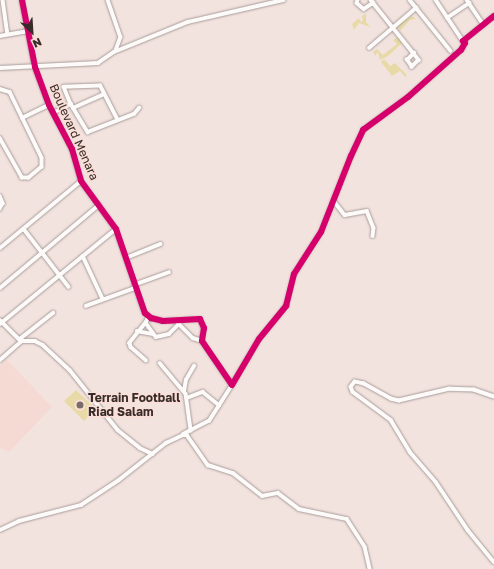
<!DOCTYPE html>
<style>
body{margin:0}
#map{position:relative;width:494px;height:569px;overflow:hidden;background:#f3e3df;font-family:"Golos Text",sans-serif}
div>[style]{position:absolute}
.built>*{inset:0;background:#f5dad3}
.green>*{inset:0;background:#e7daa7}
.roads{filter:drop-shadow(0 0 1px #a89d9a) drop-shadow(0 0 1px #a89d9a)}
.minor>*{height:3.5px;margin:-1.75px;padding:0 1.75px;transform-origin:1.75px;border-radius:1.75px;background:#fdfbfa}
.cycleway>*{height:6px;margin:-3px;padding:0 3px;transform-origin:3px;border-radius:3px;background:#d6006c}
.dots>*{width:11px;height:11px;translate:-50% -50%;box-sizing:border-box;border:2px solid #fbded7;border-radius:50%}
span{translate:-50% -50%;white-space:nowrap;text-align:center;line-height:1.15;-webkit-text-stroke:3px #fbded7;paint-order:stroke}
.street-label{font-size:12px;color:#372c29}
.poi-label{font-size:12px;color:#372c29;font-weight:700}
.left{translate:0 -50%;text-align:left}
.north{position:absolute;left:12px;top:12px;width:40px;height:40px;-webkit-text-stroke:3px #fbded7;paint-order:stroke;rotate:155deg;font-size:11px;font-weight:700;line-height:16px;text-align:center;color:#372c29}
.north::after{content:'';display:block;margin:auto;width:14px;height:18px;background:#372c29;clip-path:polygon(50% 0,100% 100%,50% 72%,0 100%)}
</style>
<div id="map">
<div class="built">
<div style="clip-path:polygon(6px 359px,52px 407px,9px 452px,0 448px,0 366px)"></div>
</div>
<div class="green">
<div style="clip-path:polygon(366px 13px,366px 22px,370px 27px,359px 23px,354px 30px,352px 24px,359px 18px,361px 22px,363px 21px,362px 16px)"></div>
<div style="clip-path:polygon(412px 16px,416px 19px,410px 20px,400px 31px,397px 26px)"></div>
<div style="clip-path:polygon(398px 37px,402px 43px,388px 56px,380px 60px,378px 52px,375px 56px,373px 52px,377px 49px,383px 55px,397px 44px,393px 40px)"></div>
<div style="clip-path:polygon(384px 59px,390px 66px,395px 63px,407px 75px,405px 77px,400px 71px,392px 76px,381px 62px)"></div>
<div style="clip-path:polygon(76px 390px,96px 409px,84px 421px,64px 401px)"></div>
</div>
<div class="roads">
<div class="minor">
<div style="left:3px;top:0;width:34px;rotate:82deg"></div>
<div style="left:22px;top:0;width:68px;rotate:79deg"></div>
<div style="left:35px;top:67px;width:40px;rotate:69.8deg"></div>
<div style="left:49px;top:105px;width:50px;rotate:62.4deg"></div>
<div style="left:72px;top:149px;width:33px;rotate:74deg"></div>
<div style="left:81px;top:181px;width:59px;rotate:53.9deg"></div>
<div style="left:116px;top:229px;width:89px;rotate:71deg"></div>
<div style="left:145px;top:313px;width:8px;rotate:40deg"></div>
<div style="left:151px;top:318px;width:12px;rotate:14deg"></div>
<div style="left:163px;top:321px;width:37px;rotate:-3deg"></div>
<div style="left:200px;top:319px;width:10px;rotate:66deg"></div>
<div style="left:204px;top:328px;width:13px;rotate:99deg"></div>
<div style="left:202px;top:341px;width:53px;rotate:55.7deg"></div>
<div style="left:232px;top:385px;width:53px;rotate:-59.6deg"></div>
<div style="left:259px;top:339px;width:43px;rotate:-50.7deg"></div>
<div style="left:286px;top:306px;width:33px;rotate:-76deg"></div>
<div style="left:294px;top:274px;width:50px;rotate:-57.3deg"></div>
<div style="left:321px;top:232px;width:82px;rotate:-68.5deg"></div>
<div style="left:351px;top:156px;width:29px;rotate:-65deg"></div>
<div style="left:363px;top:130px;width:56px;rotate:-36.3deg"></div>
<div style="left:408px;top:97px;width:71px;rotate:-41.6deg"></div>
<div style="left:461px;top:50px;width:8px;rotate:-60deg"></div>
<div style="left:465px;top:43px;width:3px;rotate:-135deg"></div>
<div style="left:463px;top:41px;width:40px;rotate:-39deg"></div>
<div style="left:108px;top:0;width:39px;rotate:71deg"></div>
<div style="left:121px;top:37px;width:15px;rotate:110deg"></div>
<div style="left:358px;top:0;width:3px;rotate:108deg"></div>
<div style="left:357px;top:3px;width:9px;rotate:41deg"></div>
<div style="left:364px;top:9px;width:11px;rotate:-34deg"></div>
<div style="left:371px;top:0;width:77px;rotate:51.3deg"></div>
<div style="left:419px;top:60px;width:10px;rotate:135deg"></div>
<div style="left:412px;top:67px;width:9px;rotate:-126deg"></div>
<div style="left:407px;top:60px;width:10px;rotate:-45deg"></div>
<div style="left:410px;top:0;width:65px;rotate:51.2deg"></div>
<div style="left:436px;top:0;width:49px;rotate:56.6deg"></div>
<div style="left:467px;top:0;width:30px;rotate:56deg"></div>
<div style="left:447px;top:18px;width:27px;rotate:-34deg"></div>
<div style="left:0;top:36px;width:27px;rotate:-10deg"></div>
<div style="left:369px;top:48px;width:62px;rotate:-40.4deg"></div>
<div style="left:0;top:68px;width:98px;rotate:-2.9deg"></div>
<div style="left:98px;top:63px;width:19px;rotate:-35deg"></div>
<div style="left:114px;top:52px;width:80px;rotate:-22.1deg"></div>
<div style="left:188px;top:22px;width:98px;rotate:-13deg"></div>
<div style="left:0;top:89px;width:10px;rotate:17deg"></div>
<div style="left:10px;top:92px;width:73px;rotate:64.1deg"></div>
<div style="left:42px;top:158px;width:9px;rotate:90deg"></div>
<div style="left:42px;top:167px;width:17px;rotate:140deg"></div>
<div style="left:29px;top:178px;width:7px;rotate:180deg"></div>
<div style="left:22px;top:178px;width:45px;rotate:-119.4deg"></div>
<div style="left:73px;top:108px;width:34px;rotate:-24deg"></div>
<div style="left:53px;top:113px;width:20px;rotate:-27deg"></div>
<div style="left:22px;top:118px;width:30px;rotate:-26deg"></div>
<div style="left:117px;top:119px;width:37px;rotate:-117deg"></div>
<div style="left:100px;top:86px;width:36px;rotate:178deg"></div>
<div style="left:64px;top:87px;width:18px;rotate:68deg"></div>
<div style="left:71px;top:104px;width:33px;rotate:59deg"></div>
<div style="left:88px;top:132px;width:49px;rotate:-21.4deg"></div>
<div style="left:134px;top:114px;width:8px;rotate:-50deg"></div>
<div style="left:0;top:196px;width:8px;rotate:67deg"></div>
<div style="left:3px;top:203px;width:7px;rotate:117deg"></div>
<div style="left:334px;top:201px;width:18px;rotate:52deg"></div>
<div style="left:345px;top:215px;width:22px;rotate:-10deg"></div>
<div style="left:367px;top:211px;width:18px;rotate:68deg"></div>
<div style="left:374px;top:228px;width:8px;rotate:97deg"></div>
<div style="left:24px;top:229px;width:73px;rotate:52.2deg"></div>
<div style="left:0;top:248px;width:105px;rotate:-39.6deg"></div>
<div style="left:83px;top:256px;width:47px;rotate:65.1deg"></div>
<div style="left:126px;top:258px;width:37px;rotate:-22deg"></div>
<div style="left:134px;top:285px;width:37px;rotate:-20deg"></div>
<div style="left:0;top:288px;width:129px;rotate:-40deg"></div>
<div style="left:86px;top:306px;width:52px;rotate:-20.2deg"></div>
<div style="left:149px;top:317px;width:7px;rotate:117deg"></div>
<div style="left:146px;top:323px;width:17px;rotate:54deg"></div>
<div style="left:156px;top:337px;width:13px;rotate:-13deg"></div>
<div style="left:169px;top:334px;width:14px;rotate:-45deg"></div>
<div style="left:0;top:320px;width:30px;rotate:45deg"></div>
<div style="left:146px;top:323px;width:26px;rotate:129deg"></div>
<div style="left:130px;top:343px;width:4px;rotate:76deg"></div>
<div style="left:131px;top:347px;width:20px;rotate:41deg"></div>
<div style="left:178px;top:323px;width:21px;rotate:45deg"></div>
<div style="left:193px;top:338px;width:9px;rotate:18deg"></div>
<div style="left:0;top:324px;width:150px;rotate:-39.3deg"></div>
<div style="left:137px;top:331px;width:16px;rotate:11deg"></div>
<div style="left:20px;top:339px;width:42px;rotate:-38.2deg"></div>
<div style="left:0;top:360px;width:29px;rotate:-41deg"></div>
<div style="left:22px;top:341px;width:13px"></div>
<div style="left:35px;top:341px;width:9px;rotate:27deg"></div>
<div style="left:43px;top:345px;width:37px;rotate:43deg"></div>
<div style="left:70px;top:370px;width:77px;rotate:51.3deg"></div>
<div style="left:118px;top:430px;width:28px;rotate:39deg"></div>
<div style="left:140px;top:448px;width:14px;rotate:25deg"></div>
<div style="left:160px;top:363px;width:40px;rotate:50deg"></div>
<div style="left:186px;top:394px;width:37px;rotate:82deg"></div>
<div style="left:184px;top:391px;width:11px;rotate:-80deg"></div>
<div style="left:186px;top:380px;width:16px;rotate:-60deg"></div>
<div style="left:494px;top:397px;width:21px;rotate:-161deg"></div>
<div style="left:474px;top:390px;width:24px;rotate:-178deg"></div>
<div style="left:450px;top:389px;width:52px;rotate:166.8deg"></div>
<div style="left:399px;top:401px;width:8px;rotate:-166deg"></div>
<div style="left:391px;top:399px;width:31px;rotate:-151deg"></div>
<div style="left:364px;top:384px;width:9px;rotate:-167deg"></div>
<div style="left:355px;top:382px;width:6px;rotate:129deg"></div>
<div style="left:351px;top:387px;width:5px;rotate:68deg"></div>
<div style="left:353px;top:392px;width:47px;rotate:36.4deg"></div>
<div style="left:391px;top:420px;width:37px;rotate:59deg"></div>
<div style="left:410px;top:452px;width:40px;rotate:49deg"></div>
<div style="left:436px;top:482px;width:58px;rotate:56.3deg"></div>
<div style="left:468px;top:530px;width:41px;rotate:50.9deg"></div>
<div style="left:187px;top:398px;width:17px;rotate:-21deg"></div>
<div style="left:203px;top:392px;width:21px;rotate:39deg"></div>
<div style="left:183px;top:434px;width:29px;rotate:-27deg"></div>
<div style="left:209px;top:421px;width:43px;rotate:-57.4deg"></div>
<div style="left:0;top:530px;width:21px;rotate:-25deg"></div>
<div style="left:19px;top:521px;width:64px;rotate:-14.5deg"></div>
<div style="left:81px;top:505px;width:45px;rotate:-33.3deg"></div>
<div style="left:119px;top:480px;width:60px;rotate:-38.2deg"></div>
<div style="left:166px;top:443px;width:19px;rotate:-25deg"></div>
<div style="left:183px;top:435px;width:4px"></div>
<div style="left:187px;top:435px;width:37px;rotate:55deg"></div>
<div style="left:208px;top:465px;width:26px;rotate:18deg"></div>
<div style="left:233px;top:473px;width:37px;rotate:38deg"></div>
<div style="left:262px;top:496px;width:16px;rotate:-11deg"></div>
<div style="left:278px;top:493px;width:26px;rotate:37deg"></div>
<div style="left:299px;top:509px;width:49px;rotate:11.8deg"></div>
<div style="left:347px;top:519px;width:33px;rotate:57deg"></div>
<div style="left:365px;top:547px;width:23px;rotate:77deg"></div>
</div>
</div>
<div class="cycleway">
<div style="left:22px;top:0;width:68px;rotate:79deg"></div>
<div style="left:35px;top:67px;width:40px;rotate:69.8deg"></div>
<div style="left:49px;top:105px;width:50px;rotate:62.4deg"></div>
<div style="left:72px;top:149px;width:33px;rotate:74deg"></div>
<div style="left:81px;top:181px;width:59px;rotate:53.9deg"></div>
<div style="left:116px;top:229px;width:89px;rotate:71deg"></div>
<div style="left:145px;top:313px;width:8px;rotate:40deg"></div>
<div style="left:151px;top:318px;width:12px;rotate:14deg"></div>
<div style="left:163px;top:321px;width:37px;rotate:-3deg"></div>
<div style="left:200px;top:319px;width:10px;rotate:66deg"></div>
<div style="left:204px;top:328px;width:13px;rotate:99deg"></div>
<div style="left:202px;top:341px;width:53px;rotate:55.7deg"></div>
<div style="left:232px;top:385px;width:53px;rotate:-59.6deg"></div>
<div style="left:259px;top:339px;width:43px;rotate:-50.7deg"></div>
<div style="left:286px;top:306px;width:33px;rotate:-76deg"></div>
<div style="left:294px;top:274px;width:50px;rotate:-57.3deg"></div>
<div style="left:321px;top:232px;width:82px;rotate:-68.5deg"></div>
<div style="left:351px;top:156px;width:29px;rotate:-65deg"></div>
<div style="left:363px;top:130px;width:56px;rotate:-36.3deg"></div>
<div style="left:408px;top:97px;width:71px;rotate:-41.6deg"></div>
<div style="left:461px;top:50px;width:8px;rotate:-60deg"></div>
<div style="left:465px;top:43px;width:3px;rotate:-135deg"></div>
<div style="left:463px;top:41px;width:40px;rotate:-39deg"></div>
</div>
<div class="dots">
<div style="left:80px;top:405px;background:#796c69"></div>
</div>
<div class="street-label">
<span style="left:74px;top:132px;rotate:66deg">Boulevard Menara</span>
</div>
<div class="poi-label">
<span class="left" style="left:88px;top:405px">Terrain Football<br>Riad Salam</span>
</div>
<div class="north">N</div>
</div>
